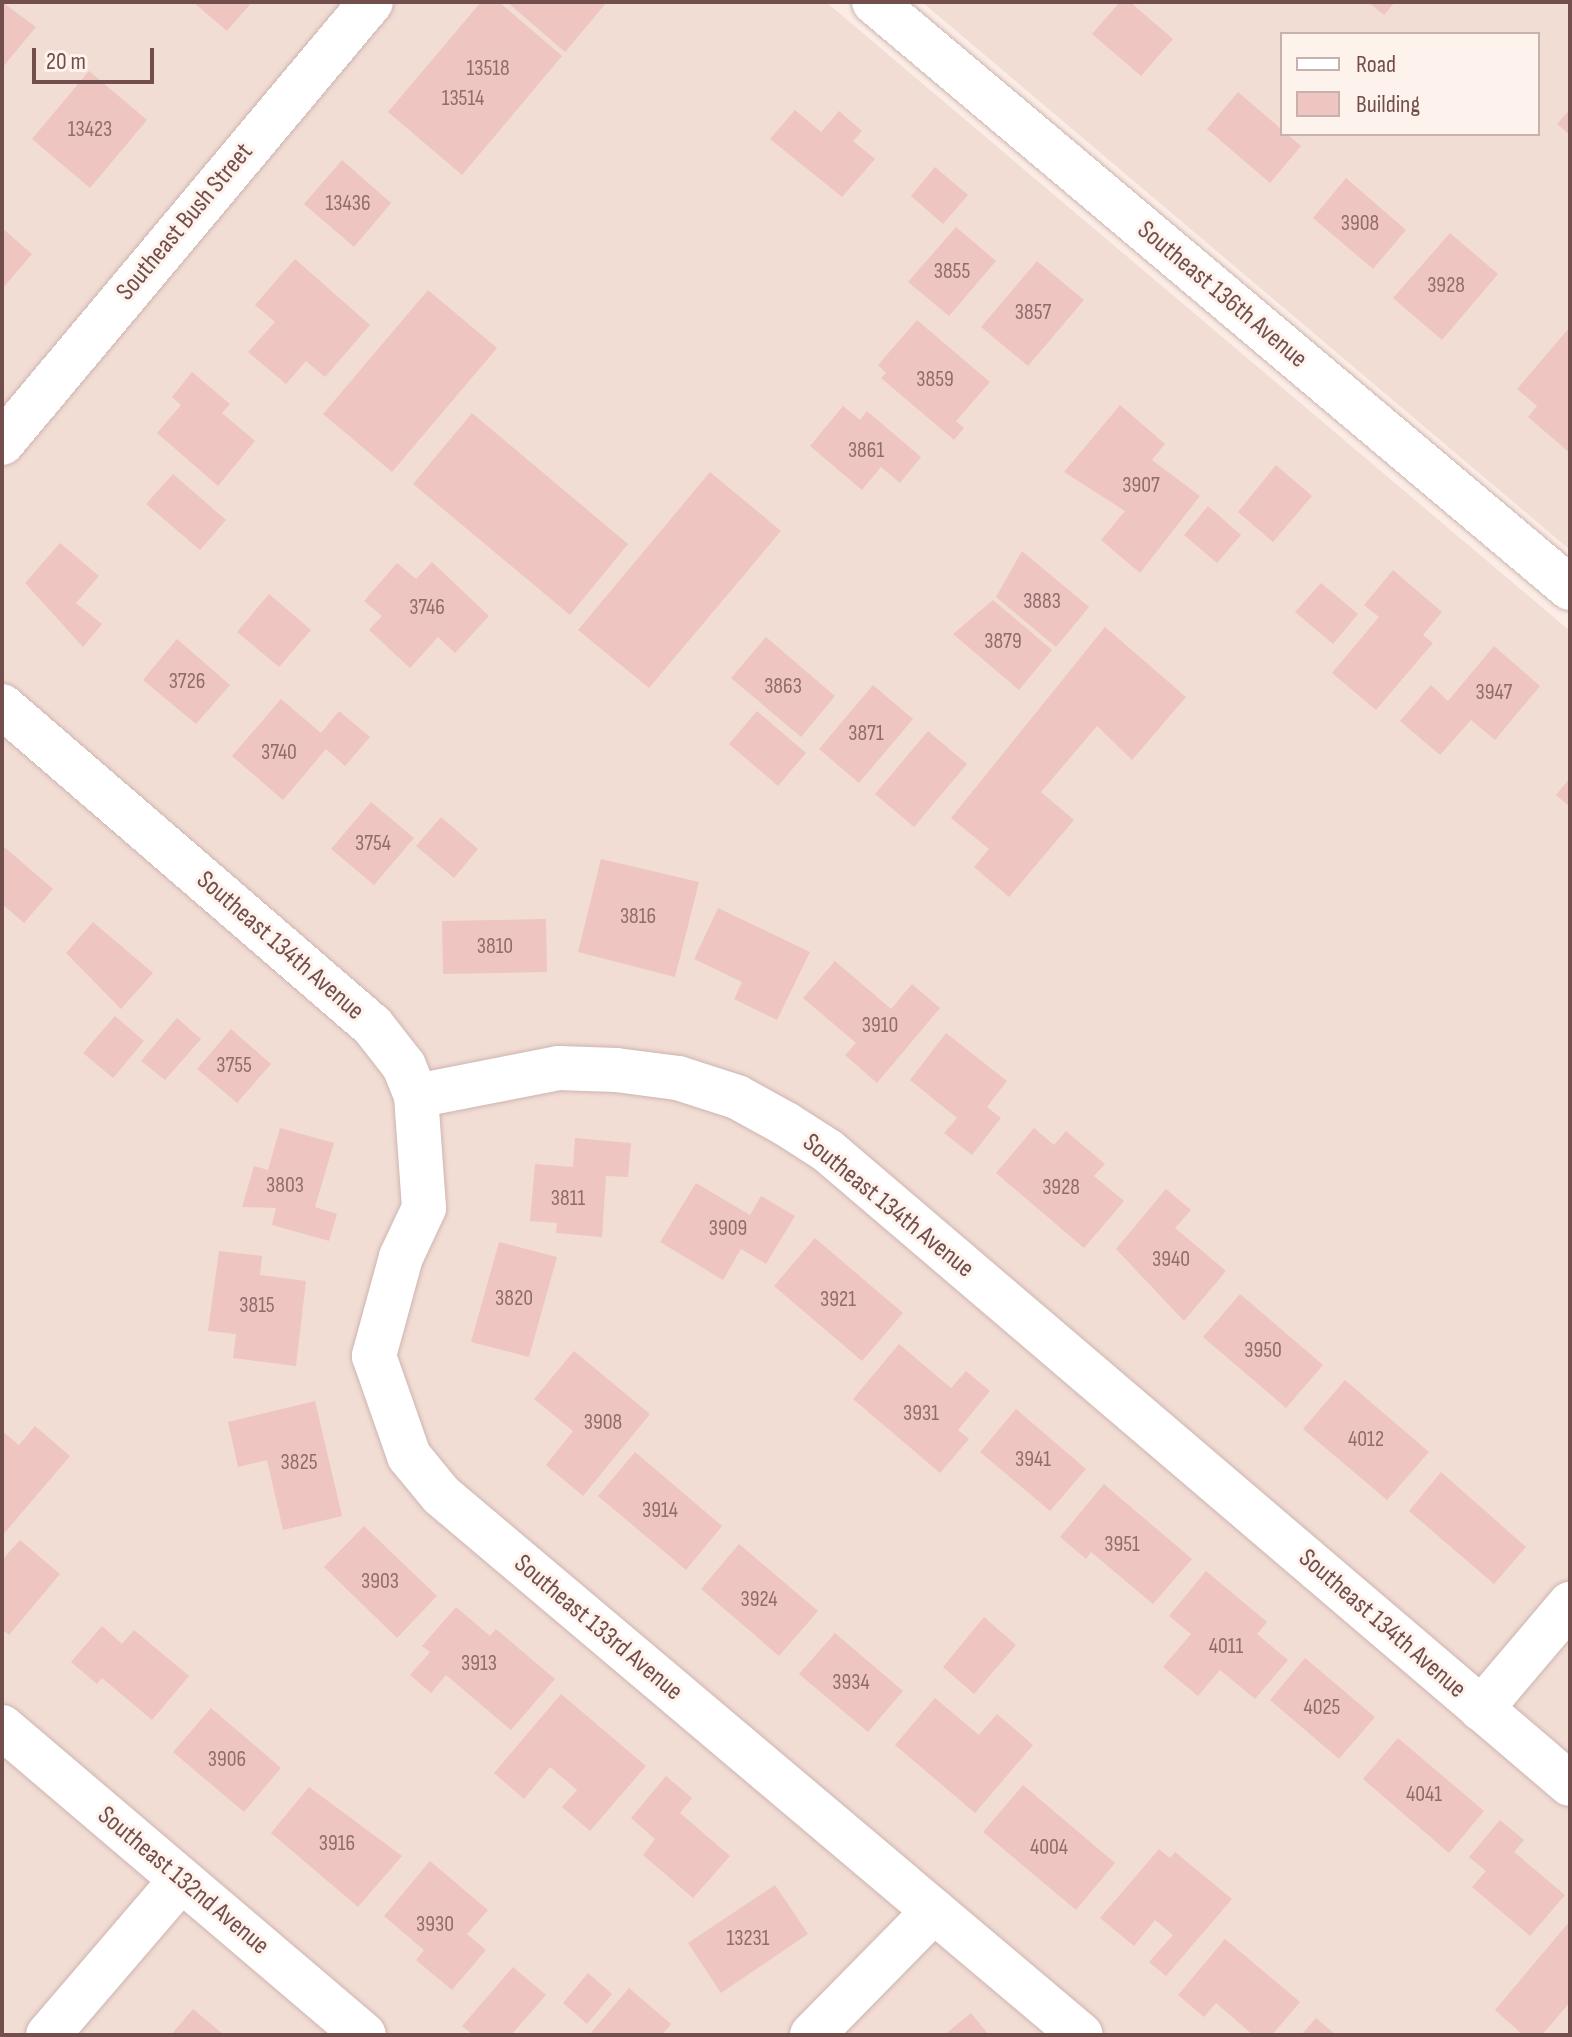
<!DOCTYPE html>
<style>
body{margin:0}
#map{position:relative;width:1572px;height:2037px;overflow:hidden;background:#fbede6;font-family:"Sofia Sans Condensed",sans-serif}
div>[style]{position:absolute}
.residential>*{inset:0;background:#f2ddd5}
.building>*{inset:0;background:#eec5c0}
.roads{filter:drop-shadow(0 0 2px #ceb5b0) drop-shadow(0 0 2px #ceb5b0)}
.minor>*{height:44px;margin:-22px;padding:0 22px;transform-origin:22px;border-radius:22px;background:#fff}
.tertiary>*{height:44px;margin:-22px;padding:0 22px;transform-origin:22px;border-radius:22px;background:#fff}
span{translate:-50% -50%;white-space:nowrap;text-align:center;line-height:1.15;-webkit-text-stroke:6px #fef2ec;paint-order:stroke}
.number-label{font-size:22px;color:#916c6a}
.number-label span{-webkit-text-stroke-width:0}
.street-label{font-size:26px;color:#724f4d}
.frame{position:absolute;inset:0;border:4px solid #724f4d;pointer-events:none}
.legend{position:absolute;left:1280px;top:32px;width:260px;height:104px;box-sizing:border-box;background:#fef2ec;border:2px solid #c6b1ac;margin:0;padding:10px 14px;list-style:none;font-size:24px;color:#724f4d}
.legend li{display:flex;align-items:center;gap:16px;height:40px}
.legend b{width:40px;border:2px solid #c6b1ac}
.scale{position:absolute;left:32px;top:48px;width:122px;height:36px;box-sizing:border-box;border:4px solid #724f4d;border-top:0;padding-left:10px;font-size:24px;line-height:28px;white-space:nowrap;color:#724f4d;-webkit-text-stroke:6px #fef2ec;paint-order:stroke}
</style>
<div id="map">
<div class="residential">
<div style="clip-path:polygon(2px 2px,826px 2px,1570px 631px,1570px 2035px,2px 2035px)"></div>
<div style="clip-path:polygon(evenodd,922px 2px,1570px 2px,1570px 550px,922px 2px,1282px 34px,1538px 34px,1538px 134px,1282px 134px,1282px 34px)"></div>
</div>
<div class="building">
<div style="clip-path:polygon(2px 2px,36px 27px,2px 68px)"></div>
<div style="clip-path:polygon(193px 2px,252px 2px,227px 31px)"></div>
<div style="clip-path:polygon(481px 2px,499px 2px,562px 56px,462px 175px,388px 112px)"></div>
<div style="clip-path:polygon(507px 2px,607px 2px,565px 52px)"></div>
<div style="clip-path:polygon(1120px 2px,1130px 2px,1173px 39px,1141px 76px,1092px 34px)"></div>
<div style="clip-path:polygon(1368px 2px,1395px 2px,1384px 15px)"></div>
<div style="clip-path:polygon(89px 71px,147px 120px,90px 188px,32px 139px)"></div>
<div style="clip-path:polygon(1238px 92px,1301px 146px,1270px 183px,1207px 129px)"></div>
<div style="clip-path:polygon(1570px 109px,1570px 135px,1557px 124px)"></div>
<div style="clip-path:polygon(795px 110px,821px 132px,839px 111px,862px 131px,853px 141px,875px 159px,842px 197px,770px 139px)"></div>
<div style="clip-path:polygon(342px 160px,391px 203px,354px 247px,304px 204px)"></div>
<div style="clip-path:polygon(935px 167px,968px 195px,943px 224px,911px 196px)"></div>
<div style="clip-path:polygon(1346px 178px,1406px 230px,1373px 269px,1313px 218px)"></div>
<div style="clip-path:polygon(956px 227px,996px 261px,949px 316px,908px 282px)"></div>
<div style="clip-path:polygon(2px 228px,32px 254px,2px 289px)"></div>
<div style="clip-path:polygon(1450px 233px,1498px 274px,1442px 340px,1393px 298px)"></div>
<div style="clip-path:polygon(295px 259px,370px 325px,325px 377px,306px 361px,286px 384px,248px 352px,275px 322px,255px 305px)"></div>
<div style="clip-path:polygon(1037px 261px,1084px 300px,1028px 366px,981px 327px)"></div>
<div style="clip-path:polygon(428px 290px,497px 348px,392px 472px,323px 414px)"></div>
<div style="clip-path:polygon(917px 320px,990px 382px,956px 421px,964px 428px,954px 440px,881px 378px,886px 373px,878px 365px)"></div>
<div style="clip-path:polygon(1570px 327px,1570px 453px,1528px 417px,1537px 406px,1517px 389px)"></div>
<div style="clip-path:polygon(192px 372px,230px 404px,222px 413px,255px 441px,218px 486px,157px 433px,181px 405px,172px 397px)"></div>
<div style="clip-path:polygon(1120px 405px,1165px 444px,1152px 460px,1200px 496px,1140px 573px,1101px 540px,1125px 511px,1064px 472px)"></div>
<div style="clip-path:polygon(843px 406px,860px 420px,867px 411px,921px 457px,900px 483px,881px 467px,862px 490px,810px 446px)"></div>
<div style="clip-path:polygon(472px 413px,628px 544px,570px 615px,413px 484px)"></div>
<div style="clip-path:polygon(1276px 465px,1312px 496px,1273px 542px,1238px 512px)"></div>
<div style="clip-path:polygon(710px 472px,781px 531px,649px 688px,578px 630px)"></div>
<div style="clip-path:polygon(173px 474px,226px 520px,200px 550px,146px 504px)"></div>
<div style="clip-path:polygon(1208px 506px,1241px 535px,1217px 563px,1184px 535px)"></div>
<div style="clip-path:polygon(60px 543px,99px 576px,76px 603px,102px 624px,83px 647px,25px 583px)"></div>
<div style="clip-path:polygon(1022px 551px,1089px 607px,1056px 647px,996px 597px)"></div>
<div style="clip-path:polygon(432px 562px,489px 616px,455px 653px,438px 637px,410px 668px,369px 630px,382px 616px,364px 601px,397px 563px,416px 579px)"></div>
<div style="clip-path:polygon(1393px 570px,1442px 612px,1423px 635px,1433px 643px,1376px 710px,1332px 673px,1379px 617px,1364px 605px)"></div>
<div style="clip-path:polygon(1321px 583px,1358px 614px,1333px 644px,1295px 612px)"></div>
<div style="clip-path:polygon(269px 594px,311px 630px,279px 667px,237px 632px)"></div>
<div style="clip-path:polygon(993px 600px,1052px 650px,1019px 690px,953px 634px)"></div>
<div style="clip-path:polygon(1105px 627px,1186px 697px,1132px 760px,1097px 726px,1041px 792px,1074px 820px,1009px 897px,974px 867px,989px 849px,951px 818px)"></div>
<div style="clip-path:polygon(766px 637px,835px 696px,801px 737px,731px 678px)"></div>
<div style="clip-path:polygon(177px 639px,230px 685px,196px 724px,143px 680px)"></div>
<div style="clip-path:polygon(1494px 646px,1540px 686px,1495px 740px,1471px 720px,1440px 755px,1400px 721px,1431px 685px,1448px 701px)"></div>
<div style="clip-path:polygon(873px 685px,913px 719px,859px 783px,819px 749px)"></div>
<div style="clip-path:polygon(281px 699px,321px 733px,339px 711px,370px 737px,345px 766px,326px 749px,283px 800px,232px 756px)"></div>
<div style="clip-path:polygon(757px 711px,806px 753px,778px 786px,729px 744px)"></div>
<div style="clip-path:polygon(928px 731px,967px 764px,914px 827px,875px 794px)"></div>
<div style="clip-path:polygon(1570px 778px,1570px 807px,1556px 795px)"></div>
<div style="clip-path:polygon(371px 802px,414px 838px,374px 885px,331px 849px)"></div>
<div style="clip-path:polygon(441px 817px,478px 849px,454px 878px,416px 846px)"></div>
<div style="clip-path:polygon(2px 845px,53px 889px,24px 923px,2px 904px)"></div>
<div style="clip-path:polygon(601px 859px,699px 882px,675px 977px,578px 952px)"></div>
<div style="clip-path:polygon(718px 908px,810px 952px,777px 1020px,734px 999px,742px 982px,694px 959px)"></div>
<div style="clip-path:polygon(546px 919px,547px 972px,443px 974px,442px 921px)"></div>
<div style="clip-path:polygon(93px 922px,153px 973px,121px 1009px,66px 953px)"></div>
<div style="clip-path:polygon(835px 961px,891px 1009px,912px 984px,940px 1008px,877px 1083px,845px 1055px,856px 1043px,803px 998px)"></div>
<div style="clip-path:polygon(115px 1016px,144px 1041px,113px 1078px,83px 1053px)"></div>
<div style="clip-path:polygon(177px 1018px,201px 1039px,165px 1080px,141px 1061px)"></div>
<div style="clip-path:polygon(231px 1029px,271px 1064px,237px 1103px,197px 1069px)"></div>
<div style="clip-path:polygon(946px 1033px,1007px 1081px,987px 1107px,1001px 1118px,972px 1155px,944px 1133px,957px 1118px,910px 1080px)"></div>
<div style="clip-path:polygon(280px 1128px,334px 1143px,315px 1207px,337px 1214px,329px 1241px,272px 1225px,276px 1208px,242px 1207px,254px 1166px,268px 1170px)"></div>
<div style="clip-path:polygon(1034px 1128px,1054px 1145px,1066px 1131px,1105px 1164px,1094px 1176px,1124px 1201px,1084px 1248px,996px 1173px)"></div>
<div style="clip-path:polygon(575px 1138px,631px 1143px,628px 1177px,606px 1176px,602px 1237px,556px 1233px,557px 1223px,530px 1221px,535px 1164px,573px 1167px)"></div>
<div style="clip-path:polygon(696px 1183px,750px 1215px,761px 1196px,795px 1216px,766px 1264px,741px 1249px,723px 1280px,660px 1242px)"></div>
<div style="clip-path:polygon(1166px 1189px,1191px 1210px,1175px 1228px,1226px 1271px,1184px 1321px,1116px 1249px)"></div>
<div style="clip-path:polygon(815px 1238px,903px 1313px,862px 1361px,774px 1286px)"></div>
<div style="clip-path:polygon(499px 1242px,557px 1257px,529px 1357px,471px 1342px)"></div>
<div style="clip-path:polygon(219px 1251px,262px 1256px,260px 1275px,306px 1281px,296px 1366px,233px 1358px,236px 1334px,208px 1331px)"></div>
<div style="clip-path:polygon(1240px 1294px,1323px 1365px,1286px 1408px,1203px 1337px)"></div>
<div style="clip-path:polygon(899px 1344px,951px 1388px,966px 1371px,990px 1391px,958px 1430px,969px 1439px,940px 1473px,853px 1399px)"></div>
<div style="clip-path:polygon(574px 1351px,650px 1414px,583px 1496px,546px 1465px,573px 1431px,534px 1399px)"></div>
<div style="clip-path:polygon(1345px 1380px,1429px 1452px,1387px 1500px,1303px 1429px)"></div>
<div style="clip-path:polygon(315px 1401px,342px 1516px,283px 1530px,267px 1460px,238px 1467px,228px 1422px)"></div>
<div style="clip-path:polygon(1016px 1409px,1086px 1469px,1050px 1511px,980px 1452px)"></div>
<div style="clip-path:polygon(35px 1426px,70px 1456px,2px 1536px,2px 1431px,19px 1445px)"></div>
<div style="clip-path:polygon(635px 1452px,722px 1526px,686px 1570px,598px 1496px)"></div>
<div style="clip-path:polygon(1441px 1472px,1526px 1547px,1494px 1584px,1409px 1511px)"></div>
<div style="clip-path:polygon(1104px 1484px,1192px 1559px,1153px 1604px,1091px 1552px,1086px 1559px,1060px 1537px)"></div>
<div style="clip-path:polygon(364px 1526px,437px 1596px,397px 1638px,324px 1567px)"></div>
<div style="clip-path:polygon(20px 1540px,60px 1574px,9px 1635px,2px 1629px,2px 1560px)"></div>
<div style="clip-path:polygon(739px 1544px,818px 1611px,779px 1656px,701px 1589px)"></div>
<div style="clip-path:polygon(1206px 1571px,1267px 1622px,1257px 1634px,1288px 1660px,1255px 1699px,1220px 1670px,1198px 1696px,1163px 1667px,1191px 1634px,1169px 1616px)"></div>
<div style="clip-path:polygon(456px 1607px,490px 1636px,496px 1629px,555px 1679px,511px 1730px,446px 1675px,431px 1693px,410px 1675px,430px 1652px,422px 1646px)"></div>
<div style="clip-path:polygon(984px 1617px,1016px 1645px,974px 1694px,943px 1667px)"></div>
<div style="clip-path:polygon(102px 1626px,122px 1644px,134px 1630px,189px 1676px,152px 1720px,102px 1678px,97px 1684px,71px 1662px)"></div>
<div style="clip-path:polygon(835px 1633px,903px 1691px,868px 1732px,799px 1674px)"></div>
<div style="clip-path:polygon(1305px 1658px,1375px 1717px,1339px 1759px,1270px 1700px)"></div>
<div style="clip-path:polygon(561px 1694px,646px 1766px,590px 1831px,562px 1807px,577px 1790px,550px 1767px,524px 1799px,494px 1773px)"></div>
<div style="clip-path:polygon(935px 1698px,979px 1735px,997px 1714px,1033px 1745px,975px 1813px,895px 1745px)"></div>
<div style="clip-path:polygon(211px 1708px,281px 1768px,244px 1812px,173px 1752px)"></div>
<div style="clip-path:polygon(1398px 1738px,1484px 1811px,1449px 1853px,1363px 1779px)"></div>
<div style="clip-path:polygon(666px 1776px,692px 1798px,680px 1813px,730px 1856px,693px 1898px,643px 1855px,655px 1839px,631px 1818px)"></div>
<div style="clip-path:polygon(1023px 1785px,1115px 1863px,1076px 1910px,983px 1832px)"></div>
<div style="clip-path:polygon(309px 1787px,402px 1856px,358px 1907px,271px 1833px)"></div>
<div style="clip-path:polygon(1500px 1820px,1524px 1840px,1514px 1852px,1565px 1895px,1530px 1936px,1472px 1887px,1486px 1871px,1469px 1857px)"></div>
<div style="clip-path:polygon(1159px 1849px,1170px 1858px,1175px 1852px,1232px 1899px,1166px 1976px,1149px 1962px,1173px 1935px,1155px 1920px,1134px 1946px,1100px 1918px)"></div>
<div style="clip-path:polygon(430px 1861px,488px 1910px,467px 1934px,486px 1950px,452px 1990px,416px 1960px,424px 1950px,384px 1916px)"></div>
<div style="clip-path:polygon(775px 1885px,808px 1934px,721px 1993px,688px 1943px)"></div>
<div style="clip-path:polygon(1570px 1921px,1570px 2002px,1542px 2035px,1523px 2035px,1495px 2010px)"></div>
<div style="clip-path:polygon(1225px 1939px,1300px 2002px,1272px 2035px,1253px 2035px,1216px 2003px,1204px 2017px,1178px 1995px)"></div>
<div style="clip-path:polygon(513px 1967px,546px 1995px,511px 2035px,473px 2035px,462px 2026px)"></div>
<div style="clip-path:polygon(588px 1973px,612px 1994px,587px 2024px,563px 2003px)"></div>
<div style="clip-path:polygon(629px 1988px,671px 2024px,662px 2035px,589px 2035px)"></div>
<div style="clip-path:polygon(193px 2009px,224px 2035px,171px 2035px)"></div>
<div style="clip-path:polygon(971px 2013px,989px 2035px,944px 2035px)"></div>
<div style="clip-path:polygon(1316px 2018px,1336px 2035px,1301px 2035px)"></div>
</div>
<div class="roads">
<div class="minor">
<div style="left:2px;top:443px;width:575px;rotate:-50.08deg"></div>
<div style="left:2px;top:706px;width:489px;rotate:40.8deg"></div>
<div style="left:372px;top:1025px;width:52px;rotate:52deg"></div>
<div style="left:404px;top:1066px;width:32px;rotate:68deg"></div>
<div style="left:416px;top:1096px;width:112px;rotate:85.9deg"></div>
<div style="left:424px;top:1208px;width:54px;rotate:115.1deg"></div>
<div style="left:401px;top:1257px;width:103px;rotate:105.3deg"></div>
<div style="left:374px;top:1356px;width:106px;rotate:70.7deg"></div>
<div style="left:409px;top:1456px;width:50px;rotate:50.6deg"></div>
<div style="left:441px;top:1495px;width:837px;rotate:40.16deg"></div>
<div style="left:416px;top:1096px;width:146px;rotate:-11.1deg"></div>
<div style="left:559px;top:1068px;width:57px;rotate:2deg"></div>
<div style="left:616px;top:1070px;width:63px;rotate:7.4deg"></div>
<div style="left:678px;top:1078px;width:62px;rotate:17.9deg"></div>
<div style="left:737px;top:1097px;width:56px;rotate:28.9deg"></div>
<div style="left:786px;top:1124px;width:50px;rotate:32.7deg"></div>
<div style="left:828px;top:1151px;width:975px;rotate:40.47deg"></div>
<div style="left:1481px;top:1709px;width:138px;rotate:-49.7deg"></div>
<div style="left:2px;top:1727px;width:475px;rotate:40.4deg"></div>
<div style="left:48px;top:2035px;width:204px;rotate:-49.4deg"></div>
<div style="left:812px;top:2035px;width:174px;rotate:-45.5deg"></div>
</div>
<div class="tertiary">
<div style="left:874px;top:2px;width:910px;rotate:40.1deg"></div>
</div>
</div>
<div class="number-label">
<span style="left:488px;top:69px">13518</span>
<span style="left:463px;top:99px">13514</span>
<span style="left:90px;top:130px">13423</span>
<span style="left:348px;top:204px">13436</span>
<span style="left:1360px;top:224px">3908</span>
<span style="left:952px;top:272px">3855</span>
<span style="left:1446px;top:286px">3928</span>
<span style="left:1033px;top:313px">3857</span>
<span style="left:935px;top:380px">3859</span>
<span style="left:866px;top:451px">3861</span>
<span style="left:1141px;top:486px">3907</span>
<span style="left:1042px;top:602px">3883</span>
<span style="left:427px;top:608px">3746</span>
<span style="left:1003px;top:642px">3879</span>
<span style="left:187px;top:682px">3726</span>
<span style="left:783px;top:687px">3863</span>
<span style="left:1494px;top:693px">3947</span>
<span style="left:866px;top:734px">3871</span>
<span style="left:279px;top:753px">3740</span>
<span style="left:373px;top:844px">3754</span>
<span style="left:638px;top:917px">3816</span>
<span style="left:495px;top:947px">3810</span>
<span style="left:880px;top:1026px">3910</span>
<span style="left:234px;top:1066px">3755</span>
<span style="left:285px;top:1186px">3803</span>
<span style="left:1061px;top:1188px">3928</span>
<span style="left:568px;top:1199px">3811</span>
<span style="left:728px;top:1229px">3909</span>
<span style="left:1171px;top:1260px">3940</span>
<span style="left:514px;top:1299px">3820</span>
<span style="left:838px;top:1300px">3921</span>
<span style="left:257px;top:1306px">3815</span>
<span style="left:1263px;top:1351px">3950</span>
<span style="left:921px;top:1414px">3931</span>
<span style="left:603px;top:1423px">3908</span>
<span style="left:1366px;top:1440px">4012</span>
<span style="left:1033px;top:1460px">3941</span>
<span style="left:299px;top:1463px">3825</span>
<span style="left:660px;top:1511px">3914</span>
<span style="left:1122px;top:1545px">3951</span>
<span style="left:380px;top:1582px">3903</span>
<span style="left:759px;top:1600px">3924</span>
<span style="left:1226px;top:1647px">4011</span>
<span style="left:479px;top:1664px">3913</span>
<span style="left:851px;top:1683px">3934</span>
<span style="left:1322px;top:1708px">4025</span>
<span style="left:227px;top:1760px">3906</span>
<span style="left:1424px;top:1795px">4041</span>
<span style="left:337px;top:1844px">3916</span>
<span style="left:1049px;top:1848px">4004</span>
<span style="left:435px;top:1925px">3930</span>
<span style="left:748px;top:1939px">13231</span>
</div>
<div class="street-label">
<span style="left:185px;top:222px;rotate:-50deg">Southeast Bush Street</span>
<span style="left:1222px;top:295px;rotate:40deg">Southeast 136th Avenue</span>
<span style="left:280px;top:946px;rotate:41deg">Southeast 134th Avenue</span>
<span style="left:888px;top:1206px;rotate:39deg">Southeast 134th Avenue</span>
<span style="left:1382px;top:1624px;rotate:41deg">Southeast 134th Avenue</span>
<span style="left:598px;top:1628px;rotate:40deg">Southeast 133rd Avenue</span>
<span style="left:183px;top:1881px;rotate:40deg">Southeast 132nd Avenue</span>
</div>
<div class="frame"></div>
<ul class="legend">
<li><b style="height:10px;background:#fff"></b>Road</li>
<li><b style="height:22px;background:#eec5c0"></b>Building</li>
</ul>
<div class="scale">20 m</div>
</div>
